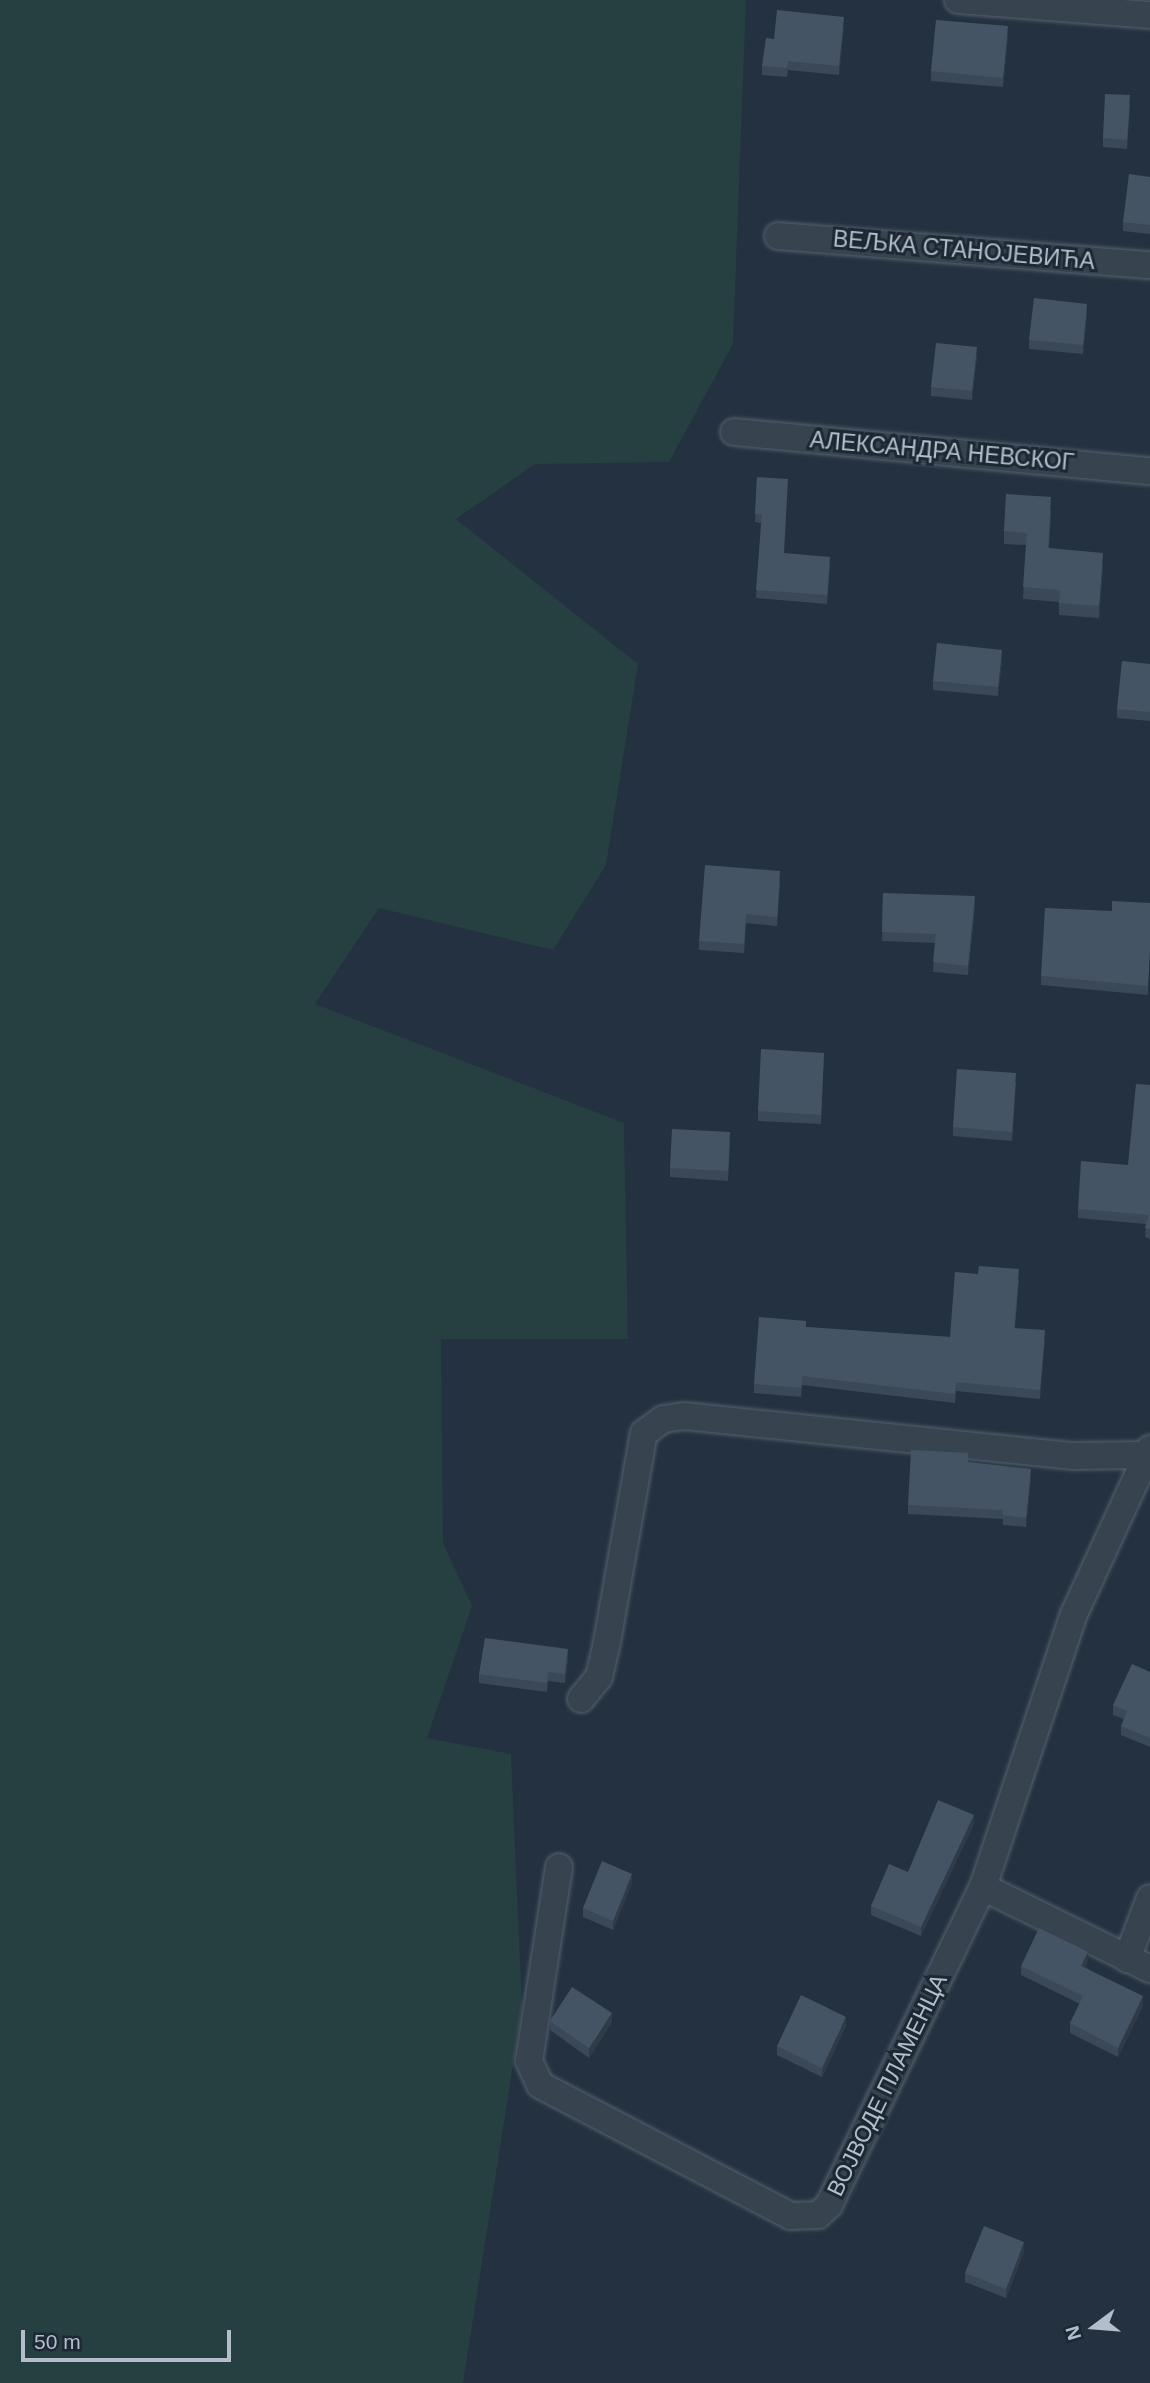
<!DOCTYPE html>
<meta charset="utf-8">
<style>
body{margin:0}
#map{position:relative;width:1150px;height:2383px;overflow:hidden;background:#243140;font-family:Arial,sans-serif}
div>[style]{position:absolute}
.green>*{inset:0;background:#263f41}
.roads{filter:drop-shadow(0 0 2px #56616e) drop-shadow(0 0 2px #56616e)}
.street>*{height:26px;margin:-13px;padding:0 13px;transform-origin:13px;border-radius:13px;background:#384350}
.wall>*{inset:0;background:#3b4857}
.shaded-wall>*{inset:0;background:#303b47}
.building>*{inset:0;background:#455465}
span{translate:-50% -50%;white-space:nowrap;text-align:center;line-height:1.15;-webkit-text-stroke:6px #1d2835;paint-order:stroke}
.street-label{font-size:23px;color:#b4becb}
.north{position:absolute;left:1059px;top:2292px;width:70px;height:70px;-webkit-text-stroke:5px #1d2835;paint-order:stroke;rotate:254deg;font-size:19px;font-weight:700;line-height:28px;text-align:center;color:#b4becb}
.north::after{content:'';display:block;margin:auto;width:24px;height:32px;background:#b4becb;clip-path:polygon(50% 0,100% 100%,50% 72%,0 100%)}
.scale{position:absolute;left:21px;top:2330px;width:210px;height:32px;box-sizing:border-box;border:4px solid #b4becb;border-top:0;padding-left:9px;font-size:21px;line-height:24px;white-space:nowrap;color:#b4becb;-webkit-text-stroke:5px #1d2835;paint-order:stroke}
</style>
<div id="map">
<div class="green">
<div style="clip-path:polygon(0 0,746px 0,733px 344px,669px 462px,535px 464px,456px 519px,638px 664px,606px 865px,553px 950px,379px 908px,315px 1004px,624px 1123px,628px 1339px,441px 1339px,443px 1543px,472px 1606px,427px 1738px,511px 1754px,522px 2008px,463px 2383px,0 2383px)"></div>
</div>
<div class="roads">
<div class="street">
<div style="left:958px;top:0;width:193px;rotate:4.5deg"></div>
<div style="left:778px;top:236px;width:373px;rotate:4.5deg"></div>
<div style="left:734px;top:432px;width:418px;rotate:5.4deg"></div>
<div style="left:581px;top:1699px;width:28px;rotate:-51deg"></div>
<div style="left:599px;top:1677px;width:36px;rotate:-77deg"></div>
<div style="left:607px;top:1642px;width:212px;rotate:-80deg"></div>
<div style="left:644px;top:1433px;width:24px;rotate:-36deg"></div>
<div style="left:663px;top:1419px;width:21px;rotate:-8deg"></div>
<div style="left:684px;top:1416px;width:391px;rotate:5.9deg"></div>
<div style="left:1073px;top:1456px;width:74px;rotate:-0.8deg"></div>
<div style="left:559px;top:1867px;width:196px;rotate:98.8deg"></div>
<div style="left:529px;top:2061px;width:26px;rotate:65deg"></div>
<div style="left:540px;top:2085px;width:283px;rotate:27.6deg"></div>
<div style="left:791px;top:2216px;width:27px;rotate:-2deg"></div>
<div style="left:818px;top:2215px;width:15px;rotate:-42deg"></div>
<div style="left:829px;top:2205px;width:353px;rotate:-64.2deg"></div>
<div style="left:983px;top:1887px;width:288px;rotate:-71.6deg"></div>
<div style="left:1074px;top:1614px;width:182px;rotate:-65.3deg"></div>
<div style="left:983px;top:1887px;width:186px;rotate:26.2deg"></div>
<div style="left:1127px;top:1959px;width:65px;rotate:-69.3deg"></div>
</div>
</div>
<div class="wall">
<div style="clip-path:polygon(844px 27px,839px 75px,788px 70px,787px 77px,762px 75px,762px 66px,774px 39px)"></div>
<div style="clip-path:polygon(1008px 36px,1003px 87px,931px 81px,931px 71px)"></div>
<div style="clip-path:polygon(1130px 104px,1127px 149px,1103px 147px,1103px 138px)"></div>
<div style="clip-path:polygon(1150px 177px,1150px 234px,1123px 231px,1123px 222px)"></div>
<div style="clip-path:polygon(1087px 313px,1083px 354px,1029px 349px,1029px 340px)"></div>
<div style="clip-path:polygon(977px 356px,972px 400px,931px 396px,931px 387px)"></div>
<div style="clip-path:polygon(757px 477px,784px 553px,830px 565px,827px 604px,756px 598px,761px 523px,755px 522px)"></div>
<div style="clip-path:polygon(1051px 510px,1049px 548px,1103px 565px,1099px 618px,1059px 615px,1059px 602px,1023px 599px,1026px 545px,1004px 544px,1004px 531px)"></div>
<div style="clip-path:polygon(1002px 659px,998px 696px,933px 690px,933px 681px)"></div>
<div style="clip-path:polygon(1150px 664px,1150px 721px,1117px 718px,1117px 709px)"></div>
<div style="clip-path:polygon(780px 881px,777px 926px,746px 923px,744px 953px,699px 950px,699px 941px)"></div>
<div style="clip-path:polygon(883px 893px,975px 906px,968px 975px,933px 972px,935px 943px,882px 941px)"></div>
<div style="clip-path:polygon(1150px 903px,1148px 995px,1041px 985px,1041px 976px)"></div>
<div style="clip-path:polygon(824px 1053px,821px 1124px,758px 1121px,758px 1111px)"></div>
<div style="clip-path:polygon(1016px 1082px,1012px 1141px,953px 1136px,953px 1127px)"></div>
<div style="clip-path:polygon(1150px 1085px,1150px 1239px,1145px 1237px,1146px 1224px,1078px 1218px,1078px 1209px,1128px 1165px)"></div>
<div style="clip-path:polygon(730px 1142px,728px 1181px,670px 1177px,670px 1168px)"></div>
<div style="clip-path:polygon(1019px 1279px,1015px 1328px,1045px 1339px,1040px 1399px,956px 1391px,955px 1403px,802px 1385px,801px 1397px,754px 1393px,754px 1384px,806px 1327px,950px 1337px)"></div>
<div style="clip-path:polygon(968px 1462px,1031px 1478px,1026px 1527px,1003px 1525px,1003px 1519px,908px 1514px,908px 1505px)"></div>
<div style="clip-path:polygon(568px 1659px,565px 1683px,548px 1681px,547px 1692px,479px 1683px,479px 1674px)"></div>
<div style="clip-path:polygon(1150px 1672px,1150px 1747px,1121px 1735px,1121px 1726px,1124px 1719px,1113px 1715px,1113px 1705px)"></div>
<div style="clip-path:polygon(974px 1824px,921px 1936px,871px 1915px,871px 1906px,908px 1872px)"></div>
<div style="clip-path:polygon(632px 1883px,613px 1930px,583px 1917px,583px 1908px)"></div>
<div style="clip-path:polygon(1088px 1961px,1085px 1967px,1143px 2006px,1118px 2057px,1070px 2033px,1070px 2023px,1080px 2004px,1021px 1975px,1021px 1966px)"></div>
<div style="clip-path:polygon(550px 2021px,612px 2022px,589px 2058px,550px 2030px)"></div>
<div style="clip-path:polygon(846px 2026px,822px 2077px,777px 2055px,777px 2046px)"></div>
<div style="clip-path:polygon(1024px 2251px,1006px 2298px,965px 2282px,965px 2273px)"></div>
</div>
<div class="shaded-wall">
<div style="clip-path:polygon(844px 17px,844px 27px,839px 75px,839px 66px)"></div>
<div style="clip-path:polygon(1008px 26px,1008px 36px,1003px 87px,1003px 78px)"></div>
<div style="clip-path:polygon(1087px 304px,1087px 313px,1083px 354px,1083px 345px)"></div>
<div style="clip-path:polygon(977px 347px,977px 356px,972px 400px,972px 391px)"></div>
<div style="clip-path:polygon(1103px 553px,1103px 565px,1099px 618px,1099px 606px)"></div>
<div style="clip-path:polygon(1002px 650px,1002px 659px,998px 696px,998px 687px)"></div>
<div style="clip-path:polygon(975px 896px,975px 906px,968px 975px,968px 966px)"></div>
<div style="clip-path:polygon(1045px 1330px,1045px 1339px,1040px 1399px,1040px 1390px)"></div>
<div style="clip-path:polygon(1031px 1469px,1031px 1478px,1026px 1527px,1026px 1518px)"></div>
<div style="clip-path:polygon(568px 1649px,568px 1659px,565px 1683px,565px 1674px)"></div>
<div style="clip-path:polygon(974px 1815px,974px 1824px,921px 1936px,921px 1927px)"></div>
<div style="clip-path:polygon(632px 1874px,632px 1883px,613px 1930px,613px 1921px)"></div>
<div style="clip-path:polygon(1088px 1952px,1088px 1961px,1081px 1975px,1081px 1966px)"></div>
<div style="clip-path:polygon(1143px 1996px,1143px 2006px,1118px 2057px,1118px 2048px)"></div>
<div style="clip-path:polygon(612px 2013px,612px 2022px,589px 2058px,589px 2048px)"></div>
<div style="clip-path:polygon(846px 2017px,846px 2026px,822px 2077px,822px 2068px)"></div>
<div style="clip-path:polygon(1024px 2242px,1024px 2251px,1006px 2298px,1006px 2289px)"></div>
</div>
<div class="building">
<div style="clip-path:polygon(777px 10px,844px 17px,839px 66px,788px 61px,787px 68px,762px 66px,766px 38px,774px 39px)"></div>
<div style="clip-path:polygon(936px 20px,1008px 26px,1003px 78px,931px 71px)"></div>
<div style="clip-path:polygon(1105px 94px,1130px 95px,1127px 140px,1103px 138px)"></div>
<div style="clip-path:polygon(1129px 174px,1150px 177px,1150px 225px,1123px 222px)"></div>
<div style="clip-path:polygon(1034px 298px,1087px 304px,1083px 345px,1029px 340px)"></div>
<div style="clip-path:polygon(936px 343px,977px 347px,972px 391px,931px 387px)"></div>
<div style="clip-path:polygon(757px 477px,788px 479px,784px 553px,830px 557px,827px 595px,756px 590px,762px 514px,755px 514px)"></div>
<div style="clip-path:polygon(1006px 494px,1051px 497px,1048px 548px,1103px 553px,1099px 606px,1059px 603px,1060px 590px,1023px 587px,1027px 533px,1004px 531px)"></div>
<div style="clip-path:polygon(937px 643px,1002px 650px,998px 687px,933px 681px)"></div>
<div style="clip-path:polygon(1122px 661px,1150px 664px,1150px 712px,1117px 709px)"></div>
<div style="clip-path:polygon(705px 865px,780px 871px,777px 917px,746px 914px,744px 944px,699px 941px)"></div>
<div style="clip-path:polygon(883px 893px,975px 896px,968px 966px,933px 962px,936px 934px,882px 932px)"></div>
<div style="clip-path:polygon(1112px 901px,1150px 903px,1150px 951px,1148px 986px,1041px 976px,1045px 908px,1112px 911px)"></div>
<div style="clip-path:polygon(761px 1049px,824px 1053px,821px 1115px,758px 1111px)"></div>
<div style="clip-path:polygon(957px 1069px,1016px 1073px,1012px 1132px,953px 1127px)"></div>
<div style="clip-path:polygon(1136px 1084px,1150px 1085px,1150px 1229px,1145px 1228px,1149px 1215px,1078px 1209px,1081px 1161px,1128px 1165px)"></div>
<div style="clip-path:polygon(672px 1129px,730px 1132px,728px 1171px,670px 1168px)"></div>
<div style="clip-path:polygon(979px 1266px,1019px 1269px,1014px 1328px,1045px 1330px,1040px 1390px,956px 1382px,955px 1394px,802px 1376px,801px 1388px,754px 1384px,759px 1317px,806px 1321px,806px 1327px,950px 1337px,955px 1272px,978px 1274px)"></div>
<div style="clip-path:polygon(911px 1450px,968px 1453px,968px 1462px,1031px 1469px,1026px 1518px,1003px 1515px,1003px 1510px,908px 1505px)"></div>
<div style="clip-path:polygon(485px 1638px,568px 1649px,565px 1674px,548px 1672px,547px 1683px,479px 1674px)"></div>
<div style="clip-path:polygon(1132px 1664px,1150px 1672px,1150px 1738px,1121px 1726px,1127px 1711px,1113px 1705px)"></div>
<div style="clip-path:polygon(938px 1800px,974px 1815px,921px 1927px,871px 1906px,889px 1864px,908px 1872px)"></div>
<div style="clip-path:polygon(602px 1861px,632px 1874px,613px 1921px,583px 1908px)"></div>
<div style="clip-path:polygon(1039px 1928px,1088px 1952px,1081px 1966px,1143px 1996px,1118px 2048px,1070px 2023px,1083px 1996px,1021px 1966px)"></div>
<div style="clip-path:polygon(572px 1987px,612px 2013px,589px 2048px,550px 2021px)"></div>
<div style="clip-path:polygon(801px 1995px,846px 2017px,822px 2068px,777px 2046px)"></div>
<div style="clip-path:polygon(984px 2226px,1024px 2242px,1006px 2289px,965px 2273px)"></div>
</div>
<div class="street-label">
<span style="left:964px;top:250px;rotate:5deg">ВЕЉКА СТАНОЈЕВИЋА</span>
<span style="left:942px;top:451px;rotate:5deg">АЛЕКСАНДРА НЕВСКОГ</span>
<span style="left:887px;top:2085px;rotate:-64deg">ВОЈВОДЕ ПЛАМЕНЦА</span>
</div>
<div class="north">N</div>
<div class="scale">50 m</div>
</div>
